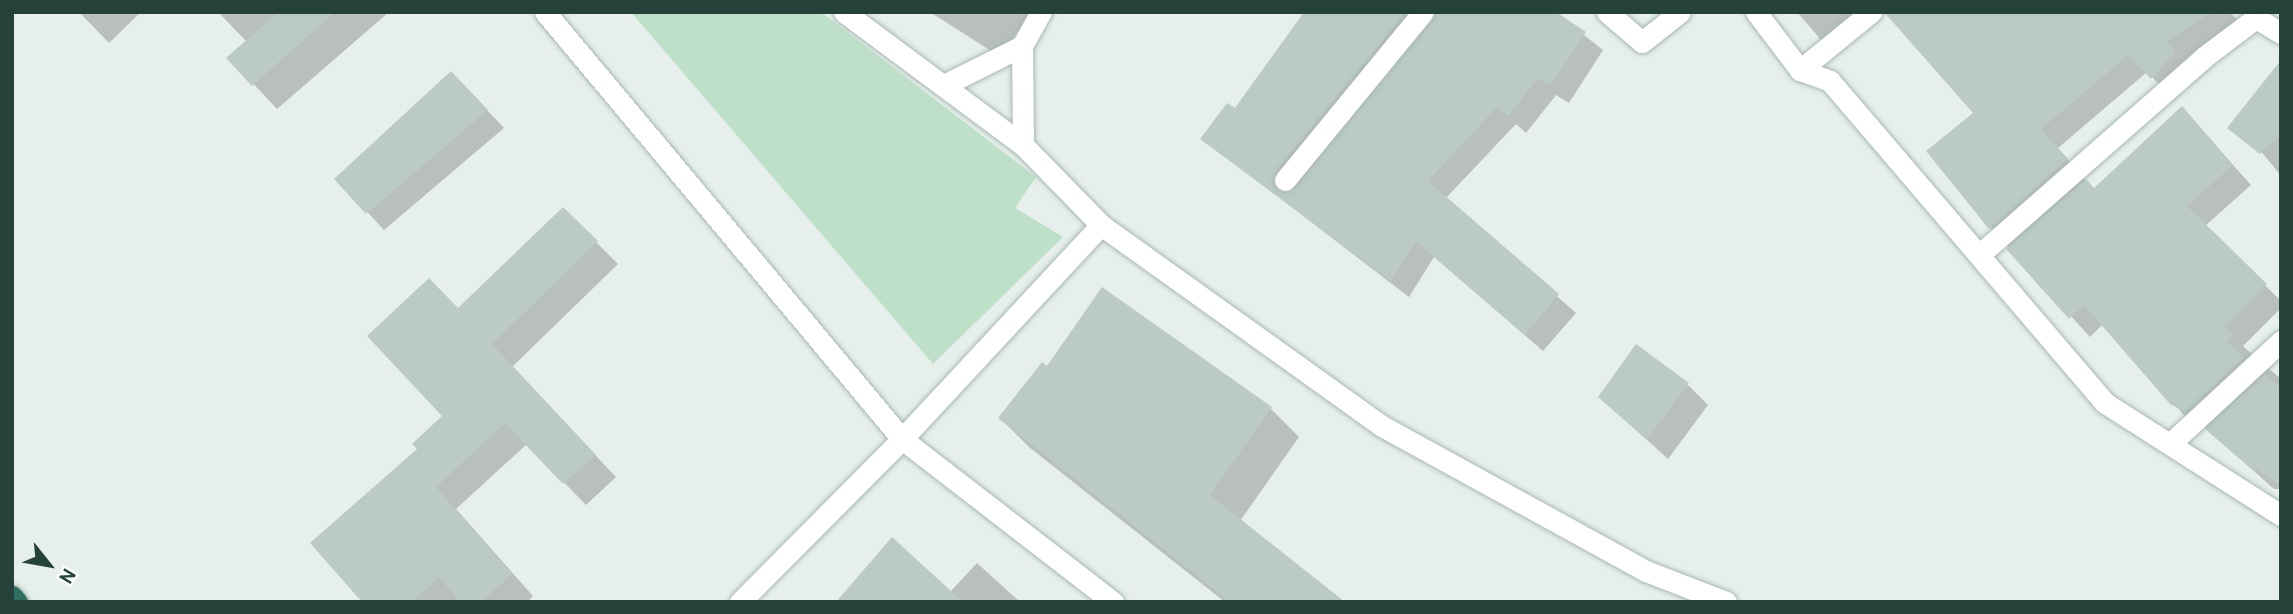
<!DOCTYPE html>
<style>
body{margin:0}
#map{position:relative;width:2293px;height:614px;overflow:hidden;background:#e6efeb;font-family:Cabin,sans-serif}
div>[style]{position:absolute}
.green>*{inset:0;background:#bfe0c8}
.shadow>*{inset:0;background:#0003}
.building>*{inset:0;background:#bbcac4}
.roads{filter:drop-shadow(0 0 2px #a8b8b2) drop-shadow(0 0 2px #a8b8b2)}
.minor>*{height:21px;margin:-10.5px;padding:0 10.5px;transform-origin:10.5px;border-radius:10.5px;background:#fff}
.tertiary>*{height:21px;margin:-10.5px;padding:0 10.5px;transform-origin:10.5px;border-radius:10.5px;background:#fff}
.motorway>*{height:21px;margin:-10.5px;padding:0 10.5px;transform-origin:10.5px;border-radius:10.5px;background:#2f6f62}
span{translate:-50% -50%;white-space:nowrap;text-align:center;line-height:1.15;-webkit-text-stroke:7px #f7fbf9;paint-order:stroke}
.frame{position:absolute;inset:0;border:14px solid #24423a;pointer-events:none}
.north{position:absolute;left:14px;top:530px;width:70px;height:70px;-webkit-text-stroke:5px #f7fbf9;paint-order:stroke;rotate:121deg;font-size:19px;font-weight:700;line-height:28px;text-align:center;color:#24423a}
.north::after{content:'';display:block;margin:auto;width:24px;height:32px;background:#24423a;clip-path:polygon(50% 0,100% 100%,50% 72%,0 100%)}
</style>
<div id="map">
<div class="green">
<div style="clip-path:polygon(631px 12px,821px 12px,1036px 177px,1015px 208px,1063px 237px,933px 364px)"></div>
</div>
<div class="shadow">
<div style="clip-path:polygon(79px 12px,141px 12px,109px 43px)"></div>
<div style="clip-path:polygon(218px 12px,389px 12px,277px 109px,229px 58px,247px 42px)"></div>
<div style="clip-path:polygon(930px 12px,1030px 12px,1032px 14px,999px 56px)"></div>
<div style="clip-path:polygon(1308px 12px,1555px 12px,1603px 50px,1569px 103px,1556px 95px,1526px 133px,1516px 124px,1445px 199px,1576px 313px,1543px 351px,1434px 257px,1409px 297px,1203px 139px,1235px 111px)"></div>
<div style="clip-path:polygon(1797px 12px,1876px 12px,1829px 49px)"></div>
<div style="clip-path:polygon(1885px 12px,2230px 12px,2241px 23px,2170px 95px,2147px 72px,2058px 148px,2094px 190px,2182px 108px,2251px 185px,2205px 226px,2281px 301px,2281px 308px,2243px 346px,2281px 379px,2281px 489px,2274px 489px,2207px 429px,2191px 423px,2103px 324px,2090px 337px,1990px 227px,1976px 114px)"></div>
<div style="clip-path:polygon(2281px 88px,2281px 176px,2236px 120px)"></div>
<div style="clip-path:polygon(468px 90px,504px 128px,384px 230px,337px 179px)"></div>
<div style="clip-path:polygon(563px 209px,618px 264px,512px 367px,616px 477px,586px 505px,527px 444px,456px 509px,533px 596px,527px 602px,365px 602px,420px 449px,445px 416px,458px 310px)"></div>
<div style="clip-path:polygon(1047px 369px,1271px 409px,1299px 437px,1240px 521px,1342px 602px,1225px 602px,1029px 447px,1000px 418px)"></div>
<div style="clip-path:polygon(1688px 385px,1708px 405px,1668px 459px,1600px 397px)"></div>
<div style="clip-path:polygon(977px 563px,1020px 602px,840px 602px,950px 592px)"></div>
</div>
<div class="building">
<div style="clip-path:polygon(278px 12px,335px 12px,252px 86px,226px 58px)"></div>
<div style="clip-path:polygon(1304px 12px,1406px 12px,1275px 172px,1273px 185px,1284px 193px,1295px 188px,1436px 12px,1556px 12px,1586px 32px,1550px 86px,1538px 78px,1508px 116px,1497px 107px,1428px 181px,1559px 294px,1525px 335px,1416px 241px,1391px 281px,1200px 139px,1227px 103px,1235px 108px)"></div>
<div style="clip-path:polygon(1884px 12px,2212px 12px,2167px 42px,2176px 51px,2151px 79px,2128px 55px,2041px 129px,2068px 159px,1989px 229px,1926px 151px,1973px 113px)"></div>
<div style="clip-path:polygon(2281px 60px,2281px 135px,2260px 154px,2227px 128px)"></div>
<div style="clip-path:polygon(451px 71px,488px 110px,366px 214px,334px 179px)"></div>
<div style="clip-path:polygon(2182px 106px,2233px 165px,2187px 206px,2267px 284px,2224px 327px,2233px 335px,2227px 342px,2244px 357px,2185px 412px,2170px 404px,2084px 305px,2069px 319px,2006px 249px,2086px 179px,2094px 188px)"></div>
<div style="clip-path:polygon(563px 207px,598px 241px,492px 344px,596px 455px,563px 484px,505px 423px,436px 487px,512px 574px,481px 602px,460px 602px,439px 577px,412px 602px,362px 602px,310px 543px,417px 449px,412px 444px,442px 416px,367px 336px,429px 278px,458px 308px)"></div>
<div style="clip-path:polygon(1102px 287px,1272px 407px,1210px 495px,1345px 602px,1230px 602px,998px 418px,1042px 362px,1047px 366px)"></div>
<div style="clip-path:polygon(1636px 344px,1689px 383px,1647px 440px,1598px 397px)"></div>
<div style="clip-path:polygon(2265px 374px,2281px 388px,2281px 486px,2257px 469px,2255px 472px,2205px 429px)"></div>
<div style="clip-path:polygon(892px 537px,963px 602px,836px 602px)"></div>
</div>
<div class="roads">
<div class="minor">
<div style="left:844px;top:12px;width:223px;rotate:36.6deg"></div>
<div style="left:1023px;top:145px;width:112px;rotate:45.7deg"></div>
<div style="left:1101px;top:225px;width:345px;rotate:35.6deg"></div>
<div style="left:1382px;top:426px;width:301px;rotate:28.8deg"></div>
<div style="left:1646px;top:571px;width:86px;rotate:21.2deg"></div>
<div style="left:1607px;top:12px;width:46px;rotate:40.6deg"></div>
<div style="left:1642px;top:42px;width:48px;rotate:-38.3deg"></div>
<div style="left:1756px;top:12px;width:73px;rotate:52.8deg"></div>
<div style="left:1800px;top:70px;width:32px;rotate:20deg"></div>
<div style="left:1830px;top:81px;width:423px;rotate:49.5deg"></div>
<div style="left:2105px;top:403px;width:209px;rotate:32.5deg"></div>
<div style="left:2256px;top:18px;width:29px;rotate:31deg"></div>
<div style="left:1022px;top:46px;width:99px;rotate:89.4deg"></div>
<div style="left:1800px;top:70px;width:92px;rotate:-39.2deg"></div>
<div style="left:944px;top:85px;width:87px;rotate:-26.6deg"></div>
<div style="left:1022px;top:46px;width:39px;rotate:-61deg"></div>
<div style="left:1285px;top:180px;width:217px;rotate:-50.6deg"></div>
<div style="left:1979px;top:255px;width:300px;rotate:-41.3deg"></div>
<div style="left:2204px;top:57px;width:65px;rotate:-36.9deg"></div>
<div style="left:2256px;top:18px;width:6px;rotate:-99deg"></div>
<div style="left:902px;top:439px;width:292px;rotate:-47.1deg"></div>
<div style="left:2172px;top:442px;width:149px;rotate:-42.8deg"></div>
</div>
<div class="tertiary">
<div style="left:545px;top:12px;width:557px;rotate:50.1deg"></div>
<div style="left:902px;top:439px;width:230px;rotate:134.8deg"></div>
<div style="left:902px;top:439px;width:267px;rotate:37.7deg"></div>
</div>
<div class="motorway">
<div style="left:12px;top:596px;width:8px;rotate:50deg"></div>
</div>
</div>
<div class="frame"></div>
<div class="north">N</div>
</div>
